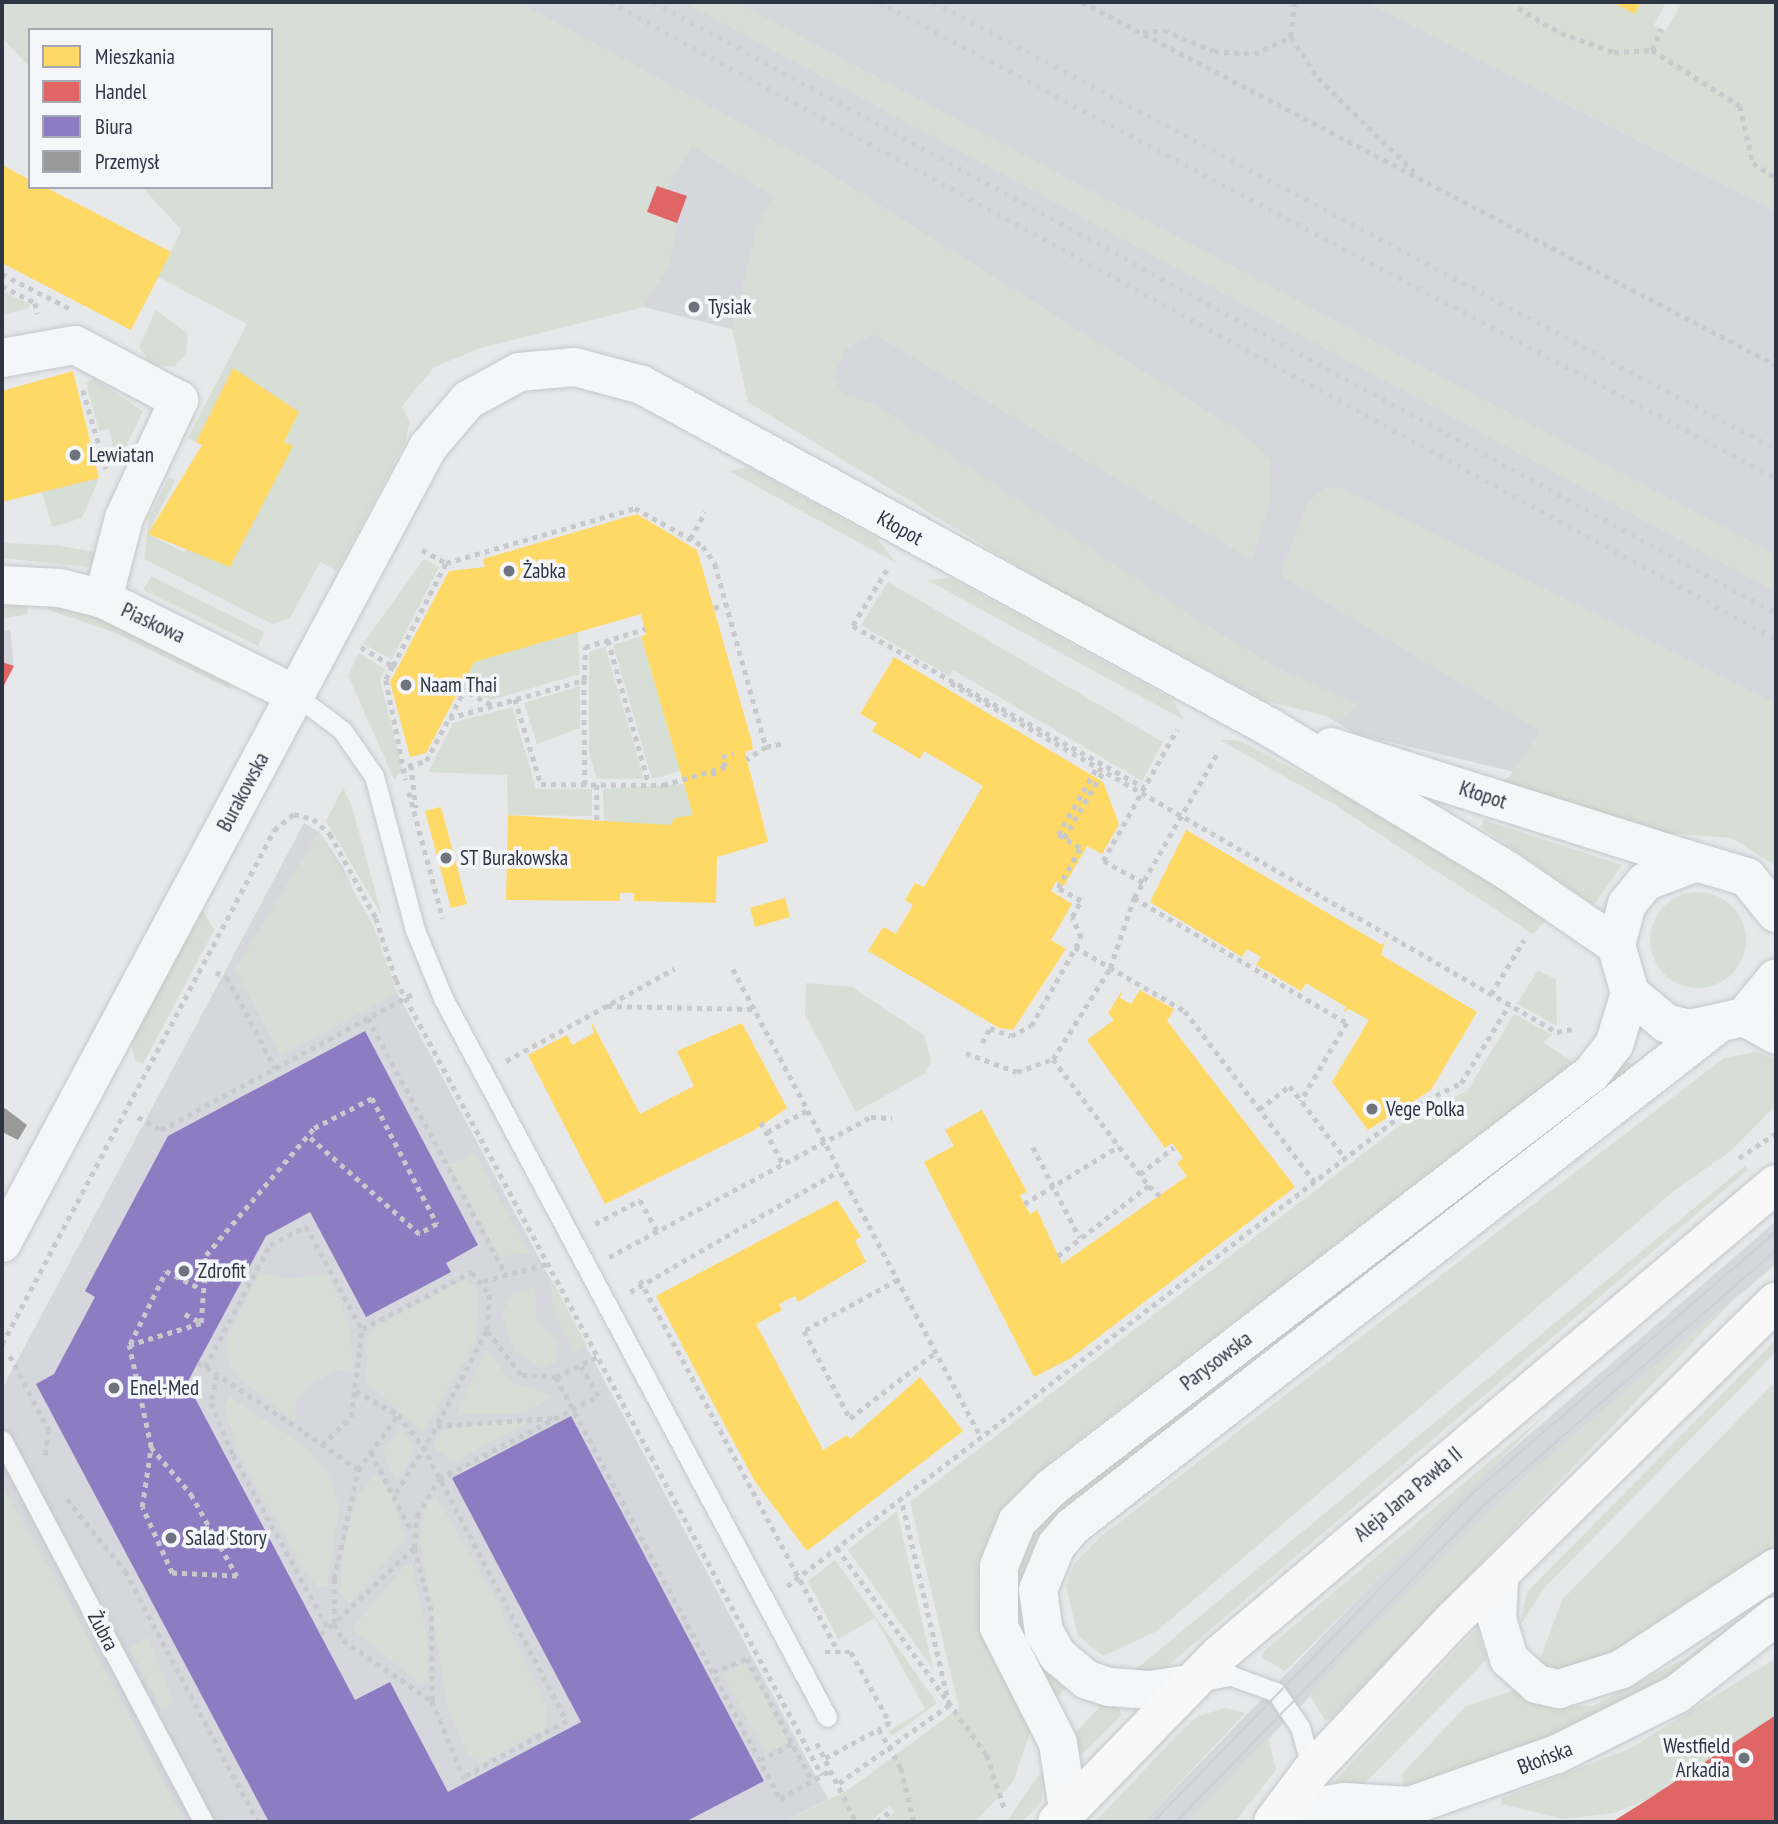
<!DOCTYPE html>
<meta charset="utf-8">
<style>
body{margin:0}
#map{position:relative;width:1778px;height:1824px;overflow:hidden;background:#e6e8ea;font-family:"PT Sans Narrow",sans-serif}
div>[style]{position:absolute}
.built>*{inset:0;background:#d5d7dd}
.green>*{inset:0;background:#d7ded6}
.round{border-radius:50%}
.homes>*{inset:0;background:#ffd966}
.shops>*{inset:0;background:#e06666}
.offices>*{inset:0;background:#8e7cc3}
.industry>*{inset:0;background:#999}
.path>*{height:4.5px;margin-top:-2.25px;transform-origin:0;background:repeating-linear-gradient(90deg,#c7c9cc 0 5px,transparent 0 10px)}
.roads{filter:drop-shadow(0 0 2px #c4c6c8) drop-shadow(0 0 2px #c4c6c8)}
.lane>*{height:19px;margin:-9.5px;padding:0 9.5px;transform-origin:9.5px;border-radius:9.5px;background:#f5f6f7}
.street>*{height:38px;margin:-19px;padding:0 19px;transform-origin:19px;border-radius:19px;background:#f5f6f7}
.secondary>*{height:38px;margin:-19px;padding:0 19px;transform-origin:19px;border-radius:19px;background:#f8f8f8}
.tram>*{height:2px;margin:-1px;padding:0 1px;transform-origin:1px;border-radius:1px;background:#cecfd2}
.rail>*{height:5px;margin-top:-2.5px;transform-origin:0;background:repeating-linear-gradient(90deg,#cecfd2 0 3.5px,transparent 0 10.5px)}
.dots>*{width:19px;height:19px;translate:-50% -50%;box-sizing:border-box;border:4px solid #f4f6f9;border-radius:50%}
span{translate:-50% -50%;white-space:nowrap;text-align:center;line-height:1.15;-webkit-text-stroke:7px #f4f6f9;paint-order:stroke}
.poi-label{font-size:21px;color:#2d3443}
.left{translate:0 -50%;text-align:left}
.right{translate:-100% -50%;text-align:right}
.street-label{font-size:21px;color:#2d3443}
.frame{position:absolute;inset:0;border:4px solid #2d3443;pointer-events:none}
.legend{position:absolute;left:28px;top:28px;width:245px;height:161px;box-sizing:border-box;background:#f4f6f9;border:2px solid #a4a8b0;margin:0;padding:9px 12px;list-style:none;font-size:21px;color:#2d3443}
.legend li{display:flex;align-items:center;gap:14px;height:35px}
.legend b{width:35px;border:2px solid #a4a8b0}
</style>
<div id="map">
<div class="built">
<div style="clip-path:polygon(2px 2px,1367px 2px,1776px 211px,1776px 859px,1670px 809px,1356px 734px,758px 363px,732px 329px,643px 307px,480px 348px,434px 367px,375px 438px,142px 187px,271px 187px,271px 30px,30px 30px,30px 67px,2px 38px)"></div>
<div style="clip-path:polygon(10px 630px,14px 666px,2px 689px,2px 632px)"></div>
<div style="clip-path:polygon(304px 823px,319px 832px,343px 867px,393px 985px,828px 1799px,783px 1822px,185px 1822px,2px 1486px,2px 1389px)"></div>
<div style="clip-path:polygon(1776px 1221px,1776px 1264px,1527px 1475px,1187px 1822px,1143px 1822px,1455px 1499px)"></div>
</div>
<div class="green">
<div style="clip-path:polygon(2px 2px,519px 2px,810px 161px,1242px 433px,1271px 460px,1269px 505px,1252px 560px,874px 334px,846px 349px,832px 379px,845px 394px,876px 405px,1193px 617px,1278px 668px,1358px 704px,1342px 720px,1266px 701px,1045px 583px,748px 402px,732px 329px,757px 227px,773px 196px,692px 146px,667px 189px,656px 186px,647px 211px,677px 223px,669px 266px,643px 307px,480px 348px,434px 367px,401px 406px,410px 422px,405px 442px,337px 571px,320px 562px,290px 618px,272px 624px,144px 559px,149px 518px,169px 477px,175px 480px,148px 534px,184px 552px,292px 446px,284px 442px,299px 412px,233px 369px,196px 442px,188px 438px,247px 324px,158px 277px,182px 229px,142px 187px,271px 187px,271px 30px,30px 30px,30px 67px,2px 38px)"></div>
<div style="clip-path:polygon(684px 2px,736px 2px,1776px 555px,1776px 592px)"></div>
<div style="clip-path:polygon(1367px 2px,1612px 2px,1635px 14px,1641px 2px,1666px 2px,1654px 25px,1666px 31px,1682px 2px,1776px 2px,1776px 211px)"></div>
<div style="clip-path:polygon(2px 291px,29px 304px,29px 308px,2px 315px)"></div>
<div style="clip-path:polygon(156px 310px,188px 334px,186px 354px,174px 367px,151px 364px,139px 347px)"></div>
<div style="clip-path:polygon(94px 378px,143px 411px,117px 465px,109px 429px,99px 431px,86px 383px)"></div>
<div style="clip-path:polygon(749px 467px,877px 538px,896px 563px,729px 471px)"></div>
<div style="clip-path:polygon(99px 478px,82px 518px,52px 527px,42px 492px)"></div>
<div style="clip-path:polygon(1339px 487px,1776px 703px,1776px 866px,1732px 838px,1655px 832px,1496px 783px,1508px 778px,1540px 731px,1280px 575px,1307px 504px,1324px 488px)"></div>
<div style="clip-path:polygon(2px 543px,55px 545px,101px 553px,89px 567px,2px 558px)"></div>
<div style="clip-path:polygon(424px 559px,439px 567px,392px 659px,363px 644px)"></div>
<div style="clip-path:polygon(151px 576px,264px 632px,258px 646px,143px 590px)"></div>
<div style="clip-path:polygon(951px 578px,1172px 699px,1184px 720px,927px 580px)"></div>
<div style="clip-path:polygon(888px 582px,1163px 742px,1142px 781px,953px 670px,949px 676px,861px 625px)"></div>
<div style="clip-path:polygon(25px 598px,28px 614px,2px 619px,2px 599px)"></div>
<div style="clip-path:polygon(47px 600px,66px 602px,236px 679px,230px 689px,113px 632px,49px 610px)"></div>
<div style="clip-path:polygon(578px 632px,580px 674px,491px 700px,461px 685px,474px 662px)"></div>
<div style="clip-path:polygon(641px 636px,680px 771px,652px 779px,613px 645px)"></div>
<div style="clip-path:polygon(605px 647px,644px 779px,597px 779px,589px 753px,589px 652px)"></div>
<div style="clip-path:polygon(359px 653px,385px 669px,380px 680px,403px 771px,394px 779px,348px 675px)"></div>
<div style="clip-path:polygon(580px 686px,580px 728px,537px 744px,524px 703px)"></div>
<div style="clip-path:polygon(512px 707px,536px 789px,592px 789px,592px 816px,508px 815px,507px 775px,428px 772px,453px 723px)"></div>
<div style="clip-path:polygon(1220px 740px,1238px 740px,1406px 828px,1547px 919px,1533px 934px,1335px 805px)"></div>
<div style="clip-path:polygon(684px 784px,693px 815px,670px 825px,604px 824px,603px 789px)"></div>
<div style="clip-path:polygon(343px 787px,352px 807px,382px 916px,326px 821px)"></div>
<div style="clip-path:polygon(1484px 820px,1622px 865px,1594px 905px,1481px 827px)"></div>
<div style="clip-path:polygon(319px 832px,373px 925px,397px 993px,281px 1056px,235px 969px)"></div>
<div class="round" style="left:1650px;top:892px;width:96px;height:96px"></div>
<div style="clip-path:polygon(202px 909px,214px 930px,143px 1064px,135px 1060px,131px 1042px)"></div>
<div style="clip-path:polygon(1538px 970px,1556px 980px,1557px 1026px,1517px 1004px)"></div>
<div style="clip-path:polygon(806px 983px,852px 987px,924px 1035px,931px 1062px,924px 1074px,856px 1112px,805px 1014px)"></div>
<div style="clip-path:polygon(1514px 1014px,1552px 1035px,1543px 1042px,1573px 1063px,1050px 1462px,1006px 1505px,987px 1541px,977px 1585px,989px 1653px,1031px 1730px,1013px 1782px,975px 1822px,883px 1822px,895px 1812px,889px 1806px,870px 1822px,783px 1822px,848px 1790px,959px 1708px,910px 1502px,1407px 1120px,1467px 1091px)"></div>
<div style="clip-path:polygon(1756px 1052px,1776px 1059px,1776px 1105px,1732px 1150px,1675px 1190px,1157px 1631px,1103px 1656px,1078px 1636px,1066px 1587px,1074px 1564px,1099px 1538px,1724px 1058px)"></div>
<div style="clip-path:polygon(1627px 1062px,1639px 1067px,1054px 1519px,1033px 1549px,1022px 1589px,1067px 1686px,1055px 1700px,1025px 1649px,1014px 1608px,1018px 1565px,1032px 1533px,1062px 1499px)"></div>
<div style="clip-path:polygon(474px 1152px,530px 1254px,499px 1256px,495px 1249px,450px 1165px)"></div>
<div style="clip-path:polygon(1745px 1166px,1748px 1170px,1163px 1670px,1129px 1675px)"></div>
<div style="clip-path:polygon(259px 1272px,286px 1279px,329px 1275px,350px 1329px,353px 1372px,337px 1370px,310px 1385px,296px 1402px,295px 1422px,238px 1377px,229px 1363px,228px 1338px)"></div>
<div style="clip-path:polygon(551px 1278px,587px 1346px,574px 1353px,552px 1306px)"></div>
<div style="clip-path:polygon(466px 1279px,478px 1291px,476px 1340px,423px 1432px,366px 1382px,367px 1339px,376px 1327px)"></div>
<div style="clip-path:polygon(535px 1286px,537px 1322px,557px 1341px,556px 1361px,542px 1369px,514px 1350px,502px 1313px,511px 1296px)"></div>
<div style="clip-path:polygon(1744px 1289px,1333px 1717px,1325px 1720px,1309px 1694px,1368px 1631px,1527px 1475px)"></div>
<div style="clip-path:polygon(1776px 1339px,1776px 1352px,1546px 1586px,1519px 1627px,1527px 1592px)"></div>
<div style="clip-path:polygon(486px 1350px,512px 1382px,554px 1396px,523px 1413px,456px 1415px)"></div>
<div style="clip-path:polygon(1776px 1381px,1776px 1545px,1606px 1663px,1553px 1671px,1539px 1662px,1562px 1600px)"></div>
<div style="clip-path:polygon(229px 1396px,306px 1447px,327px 1471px,339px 1507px,327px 1586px,318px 1587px,302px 1567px,238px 1453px,224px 1407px)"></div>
<div style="clip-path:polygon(1546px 1414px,1285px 1671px,1262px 1657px,1263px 1652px)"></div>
<div style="clip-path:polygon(522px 1420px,526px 1424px,453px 1462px,434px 1448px,436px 1436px,452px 1427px)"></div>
<div style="clip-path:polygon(401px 1427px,414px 1449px,397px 1483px,383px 1453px)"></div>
<div style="clip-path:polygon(377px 1473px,395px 1500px,404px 1539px,349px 1604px,340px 1593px,344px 1547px,357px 1497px)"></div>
<div style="clip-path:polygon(2px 1486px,68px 1601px,185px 1822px,2px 1822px)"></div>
<div style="clip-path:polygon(435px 1495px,493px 1594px,546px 1706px,545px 1728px,482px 1763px,468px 1755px,448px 1709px,420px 1540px,425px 1508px)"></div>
<div style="clip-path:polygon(897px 1511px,933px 1669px,848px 1550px)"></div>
<div style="clip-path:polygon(835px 1560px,937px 1703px,892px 1736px,889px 1731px,925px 1709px,875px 1618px,838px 1639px,808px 1581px)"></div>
<div style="clip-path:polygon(412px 1564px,427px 1637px,429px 1680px,421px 1684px,352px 1629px,404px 1566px)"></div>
<div style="clip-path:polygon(1776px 1592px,1776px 1604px,1661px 1684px,1539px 1741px,1403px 1787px,1402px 1774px,1466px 1706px,1515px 1690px,1542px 1706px,1593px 1706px,1686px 1658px)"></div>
<div style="clip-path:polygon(1477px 1628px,1487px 1659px,1364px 1784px,1334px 1782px)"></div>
<div style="clip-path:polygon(148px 1637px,173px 1702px,161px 1709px,130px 1648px)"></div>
<div style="clip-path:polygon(1776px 1658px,1776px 1715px,1647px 1800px,1613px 1813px,1564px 1819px,1501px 1804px,1502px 1798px,1631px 1748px)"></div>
<div style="clip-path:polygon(745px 1662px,789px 1742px,766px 1754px,723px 1675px)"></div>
<div style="clip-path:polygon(1103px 1704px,1118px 1707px,1122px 1715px,1079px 1757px,1073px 1735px)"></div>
<div style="clip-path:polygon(1226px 1708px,1245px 1713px,1143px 1822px,1095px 1822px,1182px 1730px,1198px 1716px)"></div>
<div style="clip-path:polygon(1268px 1737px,1276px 1770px,1235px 1822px,1187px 1822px)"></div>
<div style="clip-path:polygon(1046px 1765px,1041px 1802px,1022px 1822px,1006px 1822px)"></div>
</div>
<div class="homes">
<div style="clip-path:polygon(1612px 2px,1641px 2px,1635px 14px)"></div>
<div style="clip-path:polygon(2px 165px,30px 180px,30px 187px,45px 187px,171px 252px,131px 330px,2px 263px)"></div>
<div style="clip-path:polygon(233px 368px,299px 412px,284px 442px,293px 446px,230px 567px,148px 534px,202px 445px,196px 442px)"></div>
<div style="clip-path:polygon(73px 371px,99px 478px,2px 502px,2px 391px)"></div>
<div style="clip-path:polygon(637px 514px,697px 550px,751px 739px,753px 749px,745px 752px,768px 842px,717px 857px,716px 903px,634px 901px,634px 893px,620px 893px,620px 901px,506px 900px,508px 815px,670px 825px,675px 818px,693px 815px,641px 636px,646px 635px,641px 614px,474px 662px,426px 753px,410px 757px,390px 682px,449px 571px,485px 567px,483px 559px)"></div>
<div style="clip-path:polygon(894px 657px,1103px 782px,1119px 824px,1102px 854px,1087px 846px,1064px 886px,1056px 881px,1051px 891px,1072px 904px,1051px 940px,1066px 949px,1013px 1030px,999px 1028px,868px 951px,883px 927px,896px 934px,913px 905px,905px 900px,915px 883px,924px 887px,983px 786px,924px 751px,920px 759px,872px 731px,877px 723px,860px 714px)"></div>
<div style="clip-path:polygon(441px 807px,467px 904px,451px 908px,425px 811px)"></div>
<div style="clip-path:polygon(1186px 830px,1382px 945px,1385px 941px,1381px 955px,1477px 1012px,1431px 1090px,1368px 1130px,1332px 1082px,1369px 1020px,1349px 1009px,1343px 1012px,1346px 1007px,1306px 983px,1301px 991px,1256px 965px,1261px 957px,1247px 949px,1242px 957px,1150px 902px)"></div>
<div style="clip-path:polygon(785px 898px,790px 917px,755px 927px,750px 908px)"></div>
<div style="clip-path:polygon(1123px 989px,1120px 998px,1131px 1004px,1140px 990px,1174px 1009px,1167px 1021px,1295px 1187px,1071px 1358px,1034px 1377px,924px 1162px,954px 1146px,945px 1130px,982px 1110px,1027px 1192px,1020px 1195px,1024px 1204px,1030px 1214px,1037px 1210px,1062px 1264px,1187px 1176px,1177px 1163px,1183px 1158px,1172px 1143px,1165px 1148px,1087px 1040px,1114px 1020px,1108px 1013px)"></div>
<div style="clip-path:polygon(591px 1021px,640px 1114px,694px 1086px,677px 1051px,742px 1023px,787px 1108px,753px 1131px,605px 1204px,528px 1055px,567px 1035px,572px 1045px,594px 1033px)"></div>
<div style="clip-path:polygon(837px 1200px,861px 1237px,855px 1240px,866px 1262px,798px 1302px,795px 1296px,779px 1304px,782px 1310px,756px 1324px,823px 1450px,847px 1435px,850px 1439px,920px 1377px,963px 1431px,807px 1551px,754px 1480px,656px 1296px)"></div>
</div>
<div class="shops">
<div style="clip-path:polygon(657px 186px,687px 196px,677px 223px,647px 212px)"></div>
<div style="clip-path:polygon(2px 662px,14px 666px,2px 689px)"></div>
<div style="clip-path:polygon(1776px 1715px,1776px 1822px,1612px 1822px,1647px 1800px)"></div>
</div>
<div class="offices">
<div style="clip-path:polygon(365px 1031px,478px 1245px,446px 1263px,451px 1272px,366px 1317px,310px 1212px,266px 1236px,187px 1383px,355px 1700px,390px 1682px,448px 1792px,581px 1722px,452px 1478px,571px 1416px,764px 1781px,685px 1822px,269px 1822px,36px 1384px,54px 1374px,95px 1297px,85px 1291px,168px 1136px)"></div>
</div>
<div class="industry">
<div style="clip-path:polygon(2px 1106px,27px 1125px,18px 1140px,2px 1132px)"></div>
</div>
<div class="path">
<div style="left:1082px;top:2px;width:783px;rotate:27.61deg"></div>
<div style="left:1295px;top:2px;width:35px;rotate:97deg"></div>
<div style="left:1291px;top:37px;width:49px;rotate:56.6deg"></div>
<div style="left:1318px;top:78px;width:134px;rotate:44.1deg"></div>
<div style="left:1518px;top:8px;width:50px;rotate:30.2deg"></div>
<div style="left:1561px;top:33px;width:56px;rotate:19.7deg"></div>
<div style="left:1614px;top:52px;width:38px;rotate:-3deg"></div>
<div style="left:1652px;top:50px;width:23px;rotate:-67deg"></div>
<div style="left:1143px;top:32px;width:21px;rotate:-5deg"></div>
<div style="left:1164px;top:30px;width:54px;rotate:22.8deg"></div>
<div style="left:1214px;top:51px;width:40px;rotate:4.3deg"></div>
<div style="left:1254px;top:54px;width:41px;rotate:-24.7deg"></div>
<div style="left:1652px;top:50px;width:104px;rotate:32.5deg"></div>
<div style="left:1740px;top:106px;width:58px;rotate:77.2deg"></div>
<div style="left:1753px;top:163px;width:27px;rotate:33deg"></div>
<div style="left:2px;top:274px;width:75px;rotate:26.9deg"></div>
<div style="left:2px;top:286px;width:37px;rotate:27deg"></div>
<div style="left:35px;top:303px;width:11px;rotate:75deg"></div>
<div style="left:83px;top:390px;width:82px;rotate:73.8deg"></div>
<div style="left:690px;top:539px;width:31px;rotate:-61deg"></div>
<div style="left:422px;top:550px;width:27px;rotate:28deg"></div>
<div style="left:887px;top:570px;width:66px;rotate:121.3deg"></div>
<div style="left:853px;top:626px;width:333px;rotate:29deg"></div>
<div style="left:714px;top:608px;width:13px;rotate:-18deg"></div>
<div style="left:608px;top:640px;width:150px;rotate:74.1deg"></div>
<div style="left:361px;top:647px;width:37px;rotate:31deg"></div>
<div style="left:393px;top:666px;width:16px;rotate:117deg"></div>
<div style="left:386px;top:680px;width:102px;rotate:78.7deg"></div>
<div style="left:393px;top:666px;width:116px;rotate:-62.8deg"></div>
<div style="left:446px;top:563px;width:197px;rotate:-16.2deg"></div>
<div style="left:635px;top:508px;width:78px;rotate:29.2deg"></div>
<div style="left:703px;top:546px;width:22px;rotate:56deg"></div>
<div style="left:715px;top:564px;width:190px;rotate:74.4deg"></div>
<div style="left:766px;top:747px;width:23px;rotate:146deg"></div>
<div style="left:584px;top:680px;width:105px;rotate:89.5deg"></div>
<div style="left:951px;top:683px;width:699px;rotate:29.94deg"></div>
<div style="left:1557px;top:1032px;width:15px;rotate:-11deg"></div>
<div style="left:460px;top:688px;width:36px;rotate:28deg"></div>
<div style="left:515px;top:699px;width:89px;rotate:73deg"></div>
<div style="left:541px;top:784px;width:122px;rotate:0.5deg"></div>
<div style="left:663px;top:785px;width:65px;rotate:-16.2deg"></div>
<div style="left:725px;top:767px;width:10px;rotate:-107deg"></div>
<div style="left:722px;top:757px;width:12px;rotate:-20deg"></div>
<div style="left:450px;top:718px;width:30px;rotate:-63deg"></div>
<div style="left:766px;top:747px;width:19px;rotate:-12deg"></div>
<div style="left:411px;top:765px;width:43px;rotate:83.4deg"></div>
<div style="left:408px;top:766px;width:19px;rotate:-16deg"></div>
<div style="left:426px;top:761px;width:49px;rotate:-61.9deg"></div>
<div style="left:449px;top:718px;width:140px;rotate:-15.7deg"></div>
<div style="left:584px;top:680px;width:33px;rotate:-88deg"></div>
<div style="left:585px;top:647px;width:63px;rotate:-16.7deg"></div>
<div style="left:713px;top:771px;width:7px;rotate:74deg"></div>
<div style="left:597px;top:785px;width:39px;rotate:90deg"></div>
<div style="left:409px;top:792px;width:131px;rotate:75deg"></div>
<div style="left:1064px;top:838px;width:75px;rotate:-59.7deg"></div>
<div style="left:1143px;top:883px;width:46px;rotate:-151.2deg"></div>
<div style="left:1103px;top:861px;width:151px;rotate:-60.7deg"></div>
<div style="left:1134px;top:898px;width:247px;rotate:30.4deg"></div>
<div style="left:1347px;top:1023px;width:91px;rotate:120.5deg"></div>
<div style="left:1075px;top:947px;width:127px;rotate:30.2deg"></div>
<div style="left:1185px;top:1011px;width:215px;rotate:52.8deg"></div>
<div style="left:733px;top:969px;width:530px;rotate:62.08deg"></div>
<div style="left:216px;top:972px;width:12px;rotate:24deg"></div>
<div style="left:227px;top:977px;width:103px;rotate:62.2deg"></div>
<div style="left:1491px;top:994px;width:63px;rotate:-58.6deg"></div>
<div style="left:607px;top:1006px;width:147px;rotate:1.2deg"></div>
<div style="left:368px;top:1018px;width:291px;rotate:61.7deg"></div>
<div style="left:982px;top:1043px;width:17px;rotate:-62deg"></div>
<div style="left:990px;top:1028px;width:22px;rotate:21deg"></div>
<div style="left:1011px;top:1036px;width:22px;rotate:-27deg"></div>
<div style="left:1031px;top:1026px;width:101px;rotate:-60.4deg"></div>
<div style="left:1081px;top:938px;width:23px;rotate:-113deg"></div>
<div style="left:1072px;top:917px;width:18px;rotate:-61deg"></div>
<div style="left:1081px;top:901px;width:26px;rotate:-151deg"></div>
<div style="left:1058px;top:888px;width:46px;rotate:-61.2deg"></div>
<div style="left:1080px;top:848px;width:26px;rotate:-149deg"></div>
<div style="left:1058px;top:835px;width:76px;rotate:-60.1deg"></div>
<div style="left:966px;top:1053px;width:54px;rotate:20.4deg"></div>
<div style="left:1017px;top:1072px;width:38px;rotate:-20deg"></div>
<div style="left:1053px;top:1059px;width:107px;rotate:-57.9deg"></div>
<div style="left:1110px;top:968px;width:74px;rotate:-71.1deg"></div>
<div style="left:1134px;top:898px;width:168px;rotate:-60.1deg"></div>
<div style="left:1053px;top:1059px;width:159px;rotate:52.9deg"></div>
<div style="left:1149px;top:1186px;width:116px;rotate:142.3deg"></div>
<div style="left:506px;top:1061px;width:192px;rotate:-28.7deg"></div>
<div style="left:1259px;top:1109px;width:39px;rotate:-37deg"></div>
<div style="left:1290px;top:1086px;width:91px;rotate:52.6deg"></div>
<div style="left:138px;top:1117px;width:26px;rotate:29deg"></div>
<div style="left:161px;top:1130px;width:288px;rotate:-28.4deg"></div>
<div style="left:761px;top:1122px;width:47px;rotate:62.4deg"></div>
<div style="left:767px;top:1132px;width:47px;rotate:-28.2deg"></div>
<div style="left:1033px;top:1147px;width:102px;rotate:62.7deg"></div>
<div style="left:1739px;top:1158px;width:45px;rotate:-34deg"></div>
<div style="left:1140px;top:1174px;width:43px;rotate:-38.5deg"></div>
<div style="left:1149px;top:1186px;width:15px;rotate:42deg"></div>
<div style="left:1024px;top:1204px;width:111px;rotate:-31.4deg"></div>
<div style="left:595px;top:1224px;width:51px;rotate:-28.1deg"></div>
<div style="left:640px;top:1200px;width:35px;rotate:61deg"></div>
<div style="left:609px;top:1257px;width:297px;rotate:-28.1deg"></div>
<div style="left:871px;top:1117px;width:21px;rotate:3deg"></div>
<div style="left:640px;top:1280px;width:423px;rotate:61.9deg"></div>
<div style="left:898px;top:1280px;width:107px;rotate:151.5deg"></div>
<div style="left:804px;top:1331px;width:98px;rotate:62.1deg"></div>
<div style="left:850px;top:1418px;width:108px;rotate:-37.5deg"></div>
<div style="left:483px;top:1281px;width:69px;rotate:-15deg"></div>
<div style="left:630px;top:1292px;width:241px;rotate:-30.1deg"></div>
<div style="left:185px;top:1314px;width:17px;rotate:28deg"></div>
<div style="left:487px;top:1331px;width:56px;rotate:51.5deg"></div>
<div style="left:522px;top:1375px;width:34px;rotate:3deg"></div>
<div style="left:556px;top:1377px;width:478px;rotate:62deg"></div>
<div style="left:780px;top:1799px;width:59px;rotate:-29.6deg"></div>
<div style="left:2px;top:1344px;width:582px;rotate:-62.11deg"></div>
<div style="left:274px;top:830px;width:26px;rotate:-39deg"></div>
<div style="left:294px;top:814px;width:20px;rotate:15deg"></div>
<div style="left:313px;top:819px;width:23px;rotate:41deg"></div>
<div style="left:330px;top:834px;width:96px;rotate:61.3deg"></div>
<div style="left:376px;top:918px;width:65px;rotate:72.1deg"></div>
<div style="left:396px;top:980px;width:902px;rotate:61.82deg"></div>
<div style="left:130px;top:1344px;width:81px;rotate:-63.7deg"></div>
<div style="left:166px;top:1271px;width:39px;rotate:27deg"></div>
<div style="left:10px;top:1356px;width:84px;rotate:62.2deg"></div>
<div style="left:49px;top:1430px;width:27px;rotate:98deg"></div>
<div style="left:198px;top:1363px;width:8px;rotate:30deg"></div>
<div style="left:217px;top:1375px;width:29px;rotate:102deg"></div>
<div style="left:211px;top:1403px;width:56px;rotate:67.1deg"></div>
<div style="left:233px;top:1455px;width:197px;rotate:61.2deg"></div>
<div style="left:328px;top:1628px;width:7px;rotate:-34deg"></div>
<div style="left:334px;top:1624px;width:45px;rotate:-90deg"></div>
<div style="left:334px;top:1579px;width:112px;rotate:-77.6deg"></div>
<div style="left:358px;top:1470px;width:68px;rotate:-145.1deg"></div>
<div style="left:302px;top:1431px;width:116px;rotate:-146.6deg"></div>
<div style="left:205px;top:1367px;width:138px;rotate:-62deg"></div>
<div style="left:270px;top:1245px;width:41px;rotate:-27.8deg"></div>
<div style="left:306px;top:1226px;width:117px;rotate:61.5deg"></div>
<div style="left:362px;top:1329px;width:124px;rotate:-27.4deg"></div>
<div style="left:472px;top:1272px;width:29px;rotate:52deg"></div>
<div style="left:490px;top:1295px;width:36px;rotate:95deg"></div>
<div style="left:487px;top:1331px;width:107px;rotate:117.8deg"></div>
<div style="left:437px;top:1426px;width:116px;rotate:-3.9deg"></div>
<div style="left:556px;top:1377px;width:48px;rotate:-26deg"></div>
<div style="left:356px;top:1391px;width:48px;rotate:29.7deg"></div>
<div style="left:322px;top:1445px;width:40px;rotate:-44deg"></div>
<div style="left:351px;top:1417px;width:89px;rotate:-82.9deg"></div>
<div style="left:151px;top:1447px;width:62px;rotate:49.6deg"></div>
<div style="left:191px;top:1494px;width:94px;rotate:60.7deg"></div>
<div style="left:237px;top:1576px;width:65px;rotate:-177.4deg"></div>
<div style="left:172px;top:1573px;width:72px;rotate:-114.4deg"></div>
<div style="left:142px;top:1507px;width:61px;rotate:-81.5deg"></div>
<div style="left:151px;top:1447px;width:104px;rotate:-102.2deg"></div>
<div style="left:129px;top:1345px;width:75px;rotate:-17deg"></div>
<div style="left:201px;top:1323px;width:68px;rotate:-85.8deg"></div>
<div style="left:206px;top:1255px;width:167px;rotate:-49.6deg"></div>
<div style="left:314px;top:1128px;width:65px;rotate:-27.3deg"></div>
<div style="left:372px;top:1098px;width:142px;rotate:62.7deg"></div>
<div style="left:437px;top:1224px;width:21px;rotate:151deg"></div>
<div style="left:419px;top:1234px;width:148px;rotate:-138.6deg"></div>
<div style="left:371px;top:1452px;width:90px;rotate:62.9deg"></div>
<div style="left:358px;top:1470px;width:68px;rotate:-54deg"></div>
<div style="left:398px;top:1415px;width:40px;rotate:51deg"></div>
<div style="left:423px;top:1446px;width:310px;rotate:62.4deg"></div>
<div style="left:567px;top:1721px;width:117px;rotate:151.5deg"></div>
<div style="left:396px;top:1493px;width:79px;rotate:-58.5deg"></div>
<div style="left:67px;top:1499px;width:92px;rotate:51.1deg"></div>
<div style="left:125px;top:1571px;width:284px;rotate:62.1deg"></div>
<div style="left:414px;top:1548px;width:110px;rotate:136.5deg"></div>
<div style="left:334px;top:1624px;width:18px;rotate:61deg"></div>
<div style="left:343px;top:1640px;width:108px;rotate:34.4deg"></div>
<div style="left:432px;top:1701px;width:89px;rotate:67.5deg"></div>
<div style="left:837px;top:1548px;width:256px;rotate:54.1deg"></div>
<div style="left:987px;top:1755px;width:55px;rotate:71.9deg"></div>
<div style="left:787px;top:1586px;width:784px;rotate:-37.48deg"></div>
<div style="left:1409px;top:1109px;width:58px;rotate:-26.6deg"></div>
<div style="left:1461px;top:1083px;width:92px;rotate:-58.4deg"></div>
<div style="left:320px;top:1634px;width:10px;rotate:-37deg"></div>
<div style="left:825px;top:1652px;width:26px"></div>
<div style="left:851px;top:1652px;width:81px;rotate:61.2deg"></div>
<div style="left:890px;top:1723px;width:13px;rotate:151deg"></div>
<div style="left:879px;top:1729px;width:45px;rotate:60.6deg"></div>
<div style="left:901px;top:1768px;width:56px;rotate:76.5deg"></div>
<div style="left:713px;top:1672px;width:37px;rotate:-22deg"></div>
<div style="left:747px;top:1658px;width:139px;rotate:62.1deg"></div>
<div style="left:432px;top:1701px;width:90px;rotate:-90.6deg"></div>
<div style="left:431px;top:1611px;width:65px;rotate:-105.1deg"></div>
<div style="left:414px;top:1548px;width:32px;rotate:-85deg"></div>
<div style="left:417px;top:1516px;width:43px;rotate:-59.3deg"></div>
<div style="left:439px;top:1479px;width:179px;rotate:-27.6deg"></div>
<div style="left:598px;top:1396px;width:34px;rotate:-120deg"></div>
<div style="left:817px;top:1743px;width:88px;rotate:63.7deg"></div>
<div style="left:825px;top:1758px;width:61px;rotate:-28.2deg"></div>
<div style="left:760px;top:1760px;width:36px;rotate:-27deg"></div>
<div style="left:839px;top:1783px;width:135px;rotate:-35.3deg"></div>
<div style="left:949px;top:1705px;width:212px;rotate:-103.1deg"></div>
<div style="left:877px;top:1822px;width:17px;rotate:-40deg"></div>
</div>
<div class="roads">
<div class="lane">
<div style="left:294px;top:694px;width:60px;rotate:36.9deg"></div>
<div style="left:342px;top:730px;width:56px;rotate:55.2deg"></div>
<div style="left:374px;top:776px;width:159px;rotate:75.1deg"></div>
<div style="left:415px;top:930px;width:74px;rotate:67.6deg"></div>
<div style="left:443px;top:998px;width:815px;rotate:61.89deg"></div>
<div style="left:2px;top:1440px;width:432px;rotate:62.2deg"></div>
<div style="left:1197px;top:1682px;width:36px;rotate:-10deg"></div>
<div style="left:1232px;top:1676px;width:47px;rotate:20deg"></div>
<div style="left:1276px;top:1692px;width:42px;rotate:55.6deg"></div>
<div style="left:1300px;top:1727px;width:45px;rotate:74.4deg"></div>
</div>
<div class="street">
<div style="left:2px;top:358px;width:74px;rotate:-10.1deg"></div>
<div style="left:75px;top:345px;width:118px;rotate:27.9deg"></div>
<div style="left:179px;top:400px;width:130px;rotate:115deg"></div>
<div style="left:124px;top:518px;width:84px;rotate:104.5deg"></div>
<div style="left:2px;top:585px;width:58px;rotate:3deg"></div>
<div style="left:60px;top:588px;width:44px;rotate:14.3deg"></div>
<div style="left:103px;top:599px;width:213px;rotate:26.4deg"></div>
<div style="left:1331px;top:747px;width:383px;rotate:17.5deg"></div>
<div style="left:1776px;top:913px;width:46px;rotate:-128.9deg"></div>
<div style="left:1747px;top:877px;width:53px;rotate:-163.6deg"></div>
<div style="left:1696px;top:862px;width:55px;rotate:158.6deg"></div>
<div style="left:1645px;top:882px;width:28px;rotate:129deg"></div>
<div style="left:1627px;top:904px;width:42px;rotate:105deg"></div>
<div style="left:1616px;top:945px;width:50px;rotate:73.7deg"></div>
<div style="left:1630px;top:993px;width:47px;rotate:39.8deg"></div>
<div style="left:1666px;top:1023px;width:24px;rotate:15deg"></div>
<div style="left:1689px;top:1029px;width:56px;rotate:-12.3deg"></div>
<div style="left:1744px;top:1017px;width:50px;rotate:-50.6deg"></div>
<div style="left:1744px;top:1017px;width:37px;rotate:29deg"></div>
<div style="left:2px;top:1243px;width:903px;rotate:-61.85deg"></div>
<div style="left:428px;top:447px;width:62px;rotate:-49.6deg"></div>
<div style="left:468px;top:400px;width:58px;rotate:-28.8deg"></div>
<div style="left:519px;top:372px;width:56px;rotate:-5.1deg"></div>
<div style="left:575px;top:367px;width:69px;rotate:15deg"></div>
<div style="left:642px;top:385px;width:716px;rotate:28.6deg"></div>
<div style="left:1271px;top:728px;width:277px;rotate:31.1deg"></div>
<div style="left:1508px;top:871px;width:131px;rotate:34.4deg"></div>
<div style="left:1499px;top:1582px;width:37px;rotate:93deg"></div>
<div style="left:1497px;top:1619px;width:42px;rotate:73.3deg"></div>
<div style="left:1509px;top:1659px;width:38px;rotate:42deg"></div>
<div style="left:1537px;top:1684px;width:23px;rotate:13deg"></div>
<div style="left:1559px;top:1689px;width:66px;rotate:-17.6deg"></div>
<div style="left:1622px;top:1669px;width:184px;rotate:-33.3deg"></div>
<div style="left:1189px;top:1684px;width:39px;rotate:171deg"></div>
<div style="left:1150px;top:1690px;width:41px;rotate:-175.8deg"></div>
<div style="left:1109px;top:1687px;width:23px;rotate:-162deg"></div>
<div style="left:1087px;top:1680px;width:38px;rotate:-140deg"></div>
<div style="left:1058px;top:1656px;width:28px;rotate:-120deg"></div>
<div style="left:1044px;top:1632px;width:42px;rotate:-98.1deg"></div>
<div style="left:1038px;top:1590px;width:48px;rotate:-67.8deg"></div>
<div style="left:1056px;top:1546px;width:26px;rotate:-50deg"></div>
<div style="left:1073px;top:1526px;width:811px;rotate:-37.89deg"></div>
<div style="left:1068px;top:1810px;width:68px;rotate:-98.5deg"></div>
<div style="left:1058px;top:1743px;width:130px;rotate:-117deg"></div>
<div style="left:999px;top:1627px;width:61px;rotate:-90deg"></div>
<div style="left:999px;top:1566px;width:48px;rotate:-67.8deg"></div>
<div style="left:1017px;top:1522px;width:48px;rotate:-45deg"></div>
<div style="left:1051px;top:1488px;width:680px;rotate:-37.48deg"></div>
<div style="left:1591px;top:1074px;width:37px;rotate:-52deg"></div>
<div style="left:1614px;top:1045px;width:54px;rotate:-72.9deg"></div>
<div style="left:1281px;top:1814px;width:64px;rotate:-10.8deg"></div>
<div style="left:1344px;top:1802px;width:66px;rotate:3.5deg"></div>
<div style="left:1410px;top:1806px;width:156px;rotate:-19.5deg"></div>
<div style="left:1557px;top:1754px;width:134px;rotate:-26.6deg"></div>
<div style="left:1677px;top:1694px;width:126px;rotate:-38.2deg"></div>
</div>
<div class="secondary">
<div style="left:1057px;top:1822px;width:233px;rotate:-45.9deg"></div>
<div style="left:1219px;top:1655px;width:729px;rotate:-40.22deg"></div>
<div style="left:1273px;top:1822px;width:65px;rotate:-53.1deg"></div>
<div style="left:1312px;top:1770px;width:206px;rotate:-46.8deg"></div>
<div style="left:1453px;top:1620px;width:453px;rotate:-44.6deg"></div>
</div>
</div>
<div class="tram">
<div style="left:1153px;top:1822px;width:459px;rotate:-45.8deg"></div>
<div style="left:1473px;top:1493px;width:401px;rotate:-40.8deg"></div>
<div style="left:1176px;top:1822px;width:443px;rotate:-45.8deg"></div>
<div style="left:1485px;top:1504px;width:386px;rotate:-41.1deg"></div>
</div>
<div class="rail">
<div style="left:610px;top:2px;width:1329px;rotate:28.65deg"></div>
<div style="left:654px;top:2px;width:1278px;rotate:28.57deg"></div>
<div style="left:879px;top:2px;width:1015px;rotate:27.95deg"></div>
<div style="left:934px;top:2px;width:953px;rotate:27.96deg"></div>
</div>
<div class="dots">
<div style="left:694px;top:307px;background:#6e737d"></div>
<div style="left:75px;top:455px;background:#6e737d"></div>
<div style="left:509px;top:571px;background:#6e737d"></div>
<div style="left:406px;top:685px;background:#6e737d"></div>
<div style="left:446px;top:858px;background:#6e737d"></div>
<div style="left:1372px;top:1109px;background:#6e737d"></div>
<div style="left:184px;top:1271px;background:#6e737d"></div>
<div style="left:114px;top:1388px;background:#6e737d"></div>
<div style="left:171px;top:1538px;background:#6e737d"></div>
<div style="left:1744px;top:1758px;background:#6e737d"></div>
</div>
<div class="poi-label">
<span class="left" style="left:708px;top:307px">Tysiak</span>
<span class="left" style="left:89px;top:455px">Lewiatan</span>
<span class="left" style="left:523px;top:571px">Żabka</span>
<span class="left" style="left:420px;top:685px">Naam Thai</span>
<span class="left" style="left:460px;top:858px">ST Burakowska</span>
<span class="left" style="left:1386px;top:1109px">Vege Polka</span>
<span class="left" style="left:198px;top:1271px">Zdrofit</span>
<span class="left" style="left:130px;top:1388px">Enel-Med</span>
<span class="left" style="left:185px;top:1538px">Salad Story</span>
<span class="right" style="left:1730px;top:1758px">Westfield<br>Arkadia</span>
</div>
<div class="street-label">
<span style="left:900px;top:528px;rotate:29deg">Kłopot</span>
<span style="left:153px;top:623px;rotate:25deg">Piaskowa</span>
<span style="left:243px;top:792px;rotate:-62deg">Burakowska</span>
<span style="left:1483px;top:795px;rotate:18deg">Kłopot</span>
<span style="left:1216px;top:1361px;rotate:-37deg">Parysowska</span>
<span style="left:1408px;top:1494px;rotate:-40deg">Aleja Jana Pawła II</span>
<span style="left:103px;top:1631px;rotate:62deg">Żubra</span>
<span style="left:1545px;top:1758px;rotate:-21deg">Błońska</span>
</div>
<div class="frame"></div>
<ul class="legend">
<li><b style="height:19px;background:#ffd966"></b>Mieszkania</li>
<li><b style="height:19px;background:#e06666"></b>Handel</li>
<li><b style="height:19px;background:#8e7cc3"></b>Biura</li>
<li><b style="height:19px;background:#999"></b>Przemysł</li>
</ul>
</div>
